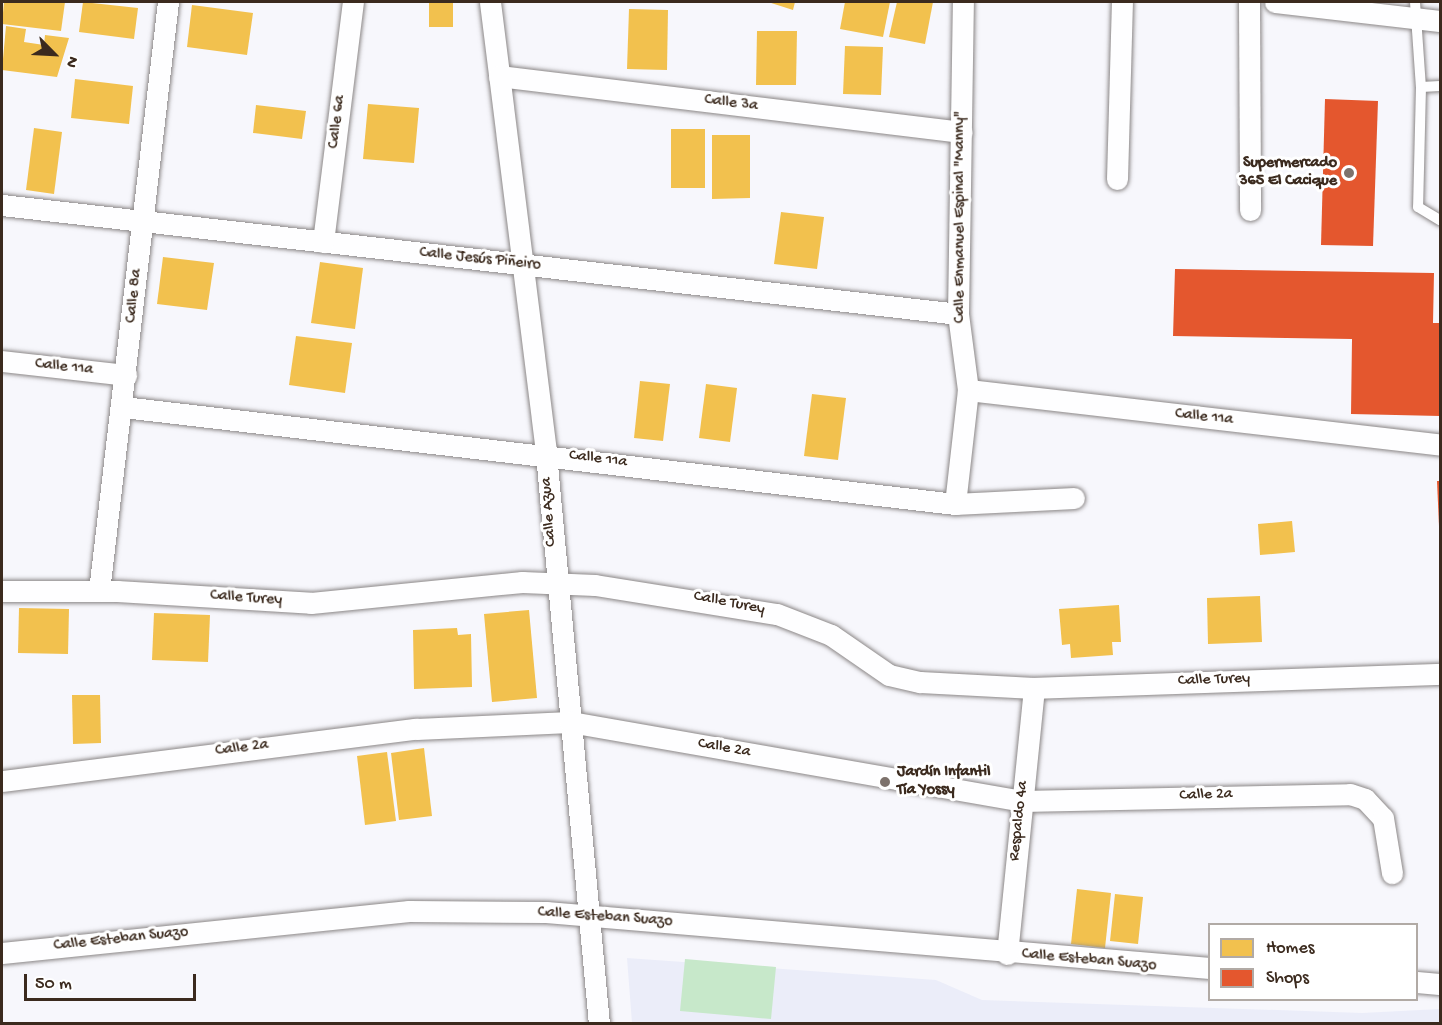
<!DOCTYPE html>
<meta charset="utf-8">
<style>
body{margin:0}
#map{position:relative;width:1442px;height:1025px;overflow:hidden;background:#f7f7fc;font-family:"Gochi Hand",sans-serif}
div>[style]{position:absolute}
.built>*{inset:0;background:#ebedf9}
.green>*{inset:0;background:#c7e8ca}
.homes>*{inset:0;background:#f2c14e}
.shops>*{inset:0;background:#e4572e}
.roads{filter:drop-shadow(0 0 2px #8b8787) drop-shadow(0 0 2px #8b8787)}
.lane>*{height:10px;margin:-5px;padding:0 5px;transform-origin:5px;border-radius:5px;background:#fefeff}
.street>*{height:21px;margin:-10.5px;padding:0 10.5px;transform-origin:10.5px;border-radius:10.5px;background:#fefeff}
.dots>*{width:16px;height:16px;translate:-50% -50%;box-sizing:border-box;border:3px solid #fff;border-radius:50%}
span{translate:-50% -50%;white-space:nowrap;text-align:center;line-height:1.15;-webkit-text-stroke:6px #fff;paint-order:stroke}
.street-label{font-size:16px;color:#3b2a1e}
.poi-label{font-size:16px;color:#3b2a1e;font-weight:700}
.right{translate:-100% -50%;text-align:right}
.left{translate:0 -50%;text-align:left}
.frame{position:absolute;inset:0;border:3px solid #3b2a1e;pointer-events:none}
.legend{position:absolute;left:1208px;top:923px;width:210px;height:78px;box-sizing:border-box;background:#fff;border:2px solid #b1aaa5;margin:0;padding:8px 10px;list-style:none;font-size:18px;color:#3b2a1e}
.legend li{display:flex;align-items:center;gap:12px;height:30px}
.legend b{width:30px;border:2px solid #b1aaa5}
.north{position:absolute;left:24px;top:24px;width:60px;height:60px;-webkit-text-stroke:4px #fff;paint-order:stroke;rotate:114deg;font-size:16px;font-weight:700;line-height:24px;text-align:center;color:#3b2a1e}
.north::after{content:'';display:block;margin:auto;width:21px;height:27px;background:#3b2a1e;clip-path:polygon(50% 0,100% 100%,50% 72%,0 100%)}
.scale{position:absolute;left:24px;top:974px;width:172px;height:27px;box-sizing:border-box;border:3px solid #3b2a1e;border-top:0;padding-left:8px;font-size:18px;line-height:21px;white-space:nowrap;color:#3b2a1e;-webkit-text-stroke:4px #fff;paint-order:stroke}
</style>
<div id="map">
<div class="built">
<div style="clip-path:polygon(627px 958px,936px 980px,982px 1000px,1362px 1013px,1440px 1009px,1440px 1023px,632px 1023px)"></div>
</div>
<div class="green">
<div style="clip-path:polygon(685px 959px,776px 967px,771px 1019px,680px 1011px)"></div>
</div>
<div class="homes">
<div style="clip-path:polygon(4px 2px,65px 2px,61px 31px,2px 24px)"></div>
<div style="clip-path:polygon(83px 2px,138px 8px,134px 39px,79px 32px)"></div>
<div style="clip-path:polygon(429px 2px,453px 2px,453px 27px,429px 27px)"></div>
<div style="clip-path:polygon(768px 2px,795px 2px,793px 10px)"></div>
<div style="clip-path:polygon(845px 2px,890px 2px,883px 37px,840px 29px)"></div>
<div style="clip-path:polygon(897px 2px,933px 2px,925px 44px,889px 37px)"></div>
<div style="clip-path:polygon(192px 5px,253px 13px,247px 55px,187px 47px)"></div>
<div style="clip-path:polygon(629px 9px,668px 10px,667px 70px,627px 69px)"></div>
<div style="clip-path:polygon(6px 26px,26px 29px,24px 42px,44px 45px,45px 35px,69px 38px,57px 77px,2px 70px)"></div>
<div style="clip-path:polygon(757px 31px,797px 31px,796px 85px,756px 85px)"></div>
<div style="clip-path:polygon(845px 46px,883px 47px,881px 95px,843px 94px)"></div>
<div style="clip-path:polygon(75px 79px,133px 86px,129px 124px,71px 118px)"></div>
<div style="clip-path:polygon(368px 104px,419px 108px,414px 163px,363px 159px)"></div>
<div style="clip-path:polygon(256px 105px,306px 111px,302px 139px,253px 133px)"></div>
<div style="clip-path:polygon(34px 128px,62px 132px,54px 194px,26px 190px)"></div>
<div style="clip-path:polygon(671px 129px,705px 129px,705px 188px,671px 188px)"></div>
<div style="clip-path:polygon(712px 135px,750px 135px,750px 198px,712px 199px)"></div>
<div style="clip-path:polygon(781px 212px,824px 217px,817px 269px,774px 264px)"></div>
<div style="clip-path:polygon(163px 257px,214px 263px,207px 310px,157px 304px)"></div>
<div style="clip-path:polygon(320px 262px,363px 268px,355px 329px,311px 323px)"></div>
<div style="clip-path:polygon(296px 336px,352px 343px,345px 393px,289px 385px)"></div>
<div style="clip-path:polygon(640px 381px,670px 384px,663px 441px,634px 438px)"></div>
<div style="clip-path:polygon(706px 384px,737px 388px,730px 442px,699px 438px)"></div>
<div style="clip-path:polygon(812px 394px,846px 398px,838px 460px,804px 456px)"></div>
<div style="clip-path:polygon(1292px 521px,1295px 552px,1260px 555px,1258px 524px)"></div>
<div style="clip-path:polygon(1260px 596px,1262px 642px,1208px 644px,1207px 598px)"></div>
<div style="clip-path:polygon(1119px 605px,1121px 642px,1112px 642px,1113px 655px,1071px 658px,1070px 644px,1062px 645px,1059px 609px)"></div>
<div style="clip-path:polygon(19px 608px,69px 609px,68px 654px,18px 653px)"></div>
<div style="clip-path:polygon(529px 610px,537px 698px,492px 702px,484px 614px)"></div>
<div style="clip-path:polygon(154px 613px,210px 615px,208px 662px,152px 660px)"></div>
<div style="clip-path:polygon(457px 628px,458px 635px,471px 634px,472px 687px,414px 689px,413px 630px)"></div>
<div style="clip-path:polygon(72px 695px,100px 695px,101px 743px,73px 744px)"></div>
<div style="clip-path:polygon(424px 748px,432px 816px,399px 820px,391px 753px)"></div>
<div style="clip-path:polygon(387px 752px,396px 821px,365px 825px,357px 756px)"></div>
<div style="clip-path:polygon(1077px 889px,1111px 893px,1105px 948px,1071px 944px)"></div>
<div style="clip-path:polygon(1115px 894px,1143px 897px,1138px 944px,1110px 941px)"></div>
</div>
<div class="shops">
<div style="clip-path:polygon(1325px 99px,1378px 101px,1373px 246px,1321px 245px)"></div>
<div style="clip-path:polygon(1175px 269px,1434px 273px,1433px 323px,1440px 323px,1440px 416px,1351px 414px,1352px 339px,1173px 336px)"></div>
<div style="clip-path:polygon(1437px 481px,1440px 481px,1440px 526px,1439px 526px)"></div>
</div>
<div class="roads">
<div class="lane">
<div style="left:1415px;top:2px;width:85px;rotate:86deg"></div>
<div style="left:1421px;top:87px;width:120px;rotate:91.4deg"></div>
<div style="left:1418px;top:207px;width:26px;rotate:31deg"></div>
<div style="left:1421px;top:87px;width:19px;rotate:-3deg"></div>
</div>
<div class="street">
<div style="left:490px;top:2px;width:455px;rotate:82.9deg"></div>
<div style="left:546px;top:454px;width:572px;rotate:84.69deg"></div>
<div style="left:1249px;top:2px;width:208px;rotate:89.7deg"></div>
<div style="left:1275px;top:2px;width:166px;rotate:6.6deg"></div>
<div style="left:499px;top:76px;width:466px;rotate:6.9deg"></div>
<div style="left:1117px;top:179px;width:177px;rotate:-88.4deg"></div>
<div style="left:2px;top:205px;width:962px;rotate:6.5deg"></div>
<div style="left:323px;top:242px;width:242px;rotate:-82.9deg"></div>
<div style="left:2px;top:361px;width:125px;rotate:6.4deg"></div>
<div style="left:968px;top:390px;width:475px;rotate:6.6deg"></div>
<div style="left:123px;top:407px;width:838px;rotate:6.65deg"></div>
<div style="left:955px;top:504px;width:119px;rotate:-2.9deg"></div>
<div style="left:955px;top:504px;width:115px;rotate:-83.5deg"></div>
<div style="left:968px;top:390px;width:77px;rotate:-97.5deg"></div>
<div style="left:958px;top:314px;width:312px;rotate:-89.1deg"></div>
<div style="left:2px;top:591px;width:115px"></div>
<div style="left:117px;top:591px;width:194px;rotate:3.5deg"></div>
<div style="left:311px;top:603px;width:212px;rotate:-5.7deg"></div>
<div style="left:522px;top:582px;width:73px;rotate:2.4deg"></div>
<div style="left:595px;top:585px;width:184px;rotate:9.1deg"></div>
<div style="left:777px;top:614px;width:58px;rotate:21.3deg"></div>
<div style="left:831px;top:635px;width:70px;rotate:34.6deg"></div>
<div style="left:889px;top:675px;width:32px;rotate:13deg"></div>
<div style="left:920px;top:682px;width:114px;rotate:3deg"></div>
<div style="left:1034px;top:688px;width:406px;rotate:-2deg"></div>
<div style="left:99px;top:591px;width:593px;rotate:-83.32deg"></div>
<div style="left:2px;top:781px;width:417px;rotate:-7.2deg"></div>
<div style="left:416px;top:729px;width:154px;rotate:-2.6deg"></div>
<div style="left:570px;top:722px;width:459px;rotate:9.9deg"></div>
<div style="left:1022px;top:801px;width:328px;rotate:-1.2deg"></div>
<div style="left:1350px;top:794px;width:16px;rotate:18deg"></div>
<div style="left:1365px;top:799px;width:26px;rotate:47deg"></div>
<div style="left:1383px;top:818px;width:56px;rotate:80.7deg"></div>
<div style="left:2px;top:953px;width:409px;rotate:-5.9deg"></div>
<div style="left:409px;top:911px;width:137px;rotate:0.4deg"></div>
<div style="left:546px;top:912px;width:666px;rotate:4.82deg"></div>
<div style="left:1007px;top:954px;width:267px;rotate:-84.2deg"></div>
<div style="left:1416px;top:982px;width:24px;rotate:5deg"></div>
</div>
</div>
<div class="dots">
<div style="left:1349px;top:173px;background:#7d726c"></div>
<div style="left:885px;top:782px;background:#7d726c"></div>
</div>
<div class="street-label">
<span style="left:731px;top:104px;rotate:7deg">Calle 3a</span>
<span style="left:338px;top:122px;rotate:-83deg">Calle 6a</span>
<span style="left:961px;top:217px;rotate:-90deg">Calle Enmanuel Espinal "Manny"</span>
<span style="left:480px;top:260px;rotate:6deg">Calle Jesús Piñeiro</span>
<span style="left:135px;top:296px;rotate:-84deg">Calle 8a</span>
<span style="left:64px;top:368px;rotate:6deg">Calle 11a</span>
<span style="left:1204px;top:418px;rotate:6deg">Calle 11a</span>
<span style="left:598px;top:460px;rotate:7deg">Calle 11a</span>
<span style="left:550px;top:512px;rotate:-94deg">Calle Azua</span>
<span style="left:246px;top:599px;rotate:4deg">Calle Turey</span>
<span style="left:729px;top:604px;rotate:11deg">Calle Turey</span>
<span style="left:1214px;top:681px;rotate:-2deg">Calle Turey</span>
<span style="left:242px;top:749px;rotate:-7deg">Calle 2a</span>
<span style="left:724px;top:749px;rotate:10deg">Calle 2a</span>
<span style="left:1206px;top:796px;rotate:-2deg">Calle 2a</span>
<span style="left:1020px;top:821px;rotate:-84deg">Respaldo 4a</span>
<span style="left:605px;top:918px;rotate:4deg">Calle Esteban Suazo</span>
<span style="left:121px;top:940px;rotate:-6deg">Calle Esteban Suazo</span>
<span style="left:1089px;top:961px;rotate:5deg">Calle Esteban Suazo</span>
</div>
<div class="poi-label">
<span class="right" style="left:1337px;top:173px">Supermercado<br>365 El Cacique</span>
<span class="left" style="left:897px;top:782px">Jardín Infantil<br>Tía Yossy</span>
</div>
<div class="frame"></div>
<ul class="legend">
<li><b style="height:16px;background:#f2c14e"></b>Homes</li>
<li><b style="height:16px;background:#e4572e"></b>Shops</li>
</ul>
<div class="north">N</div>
<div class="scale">50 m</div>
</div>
